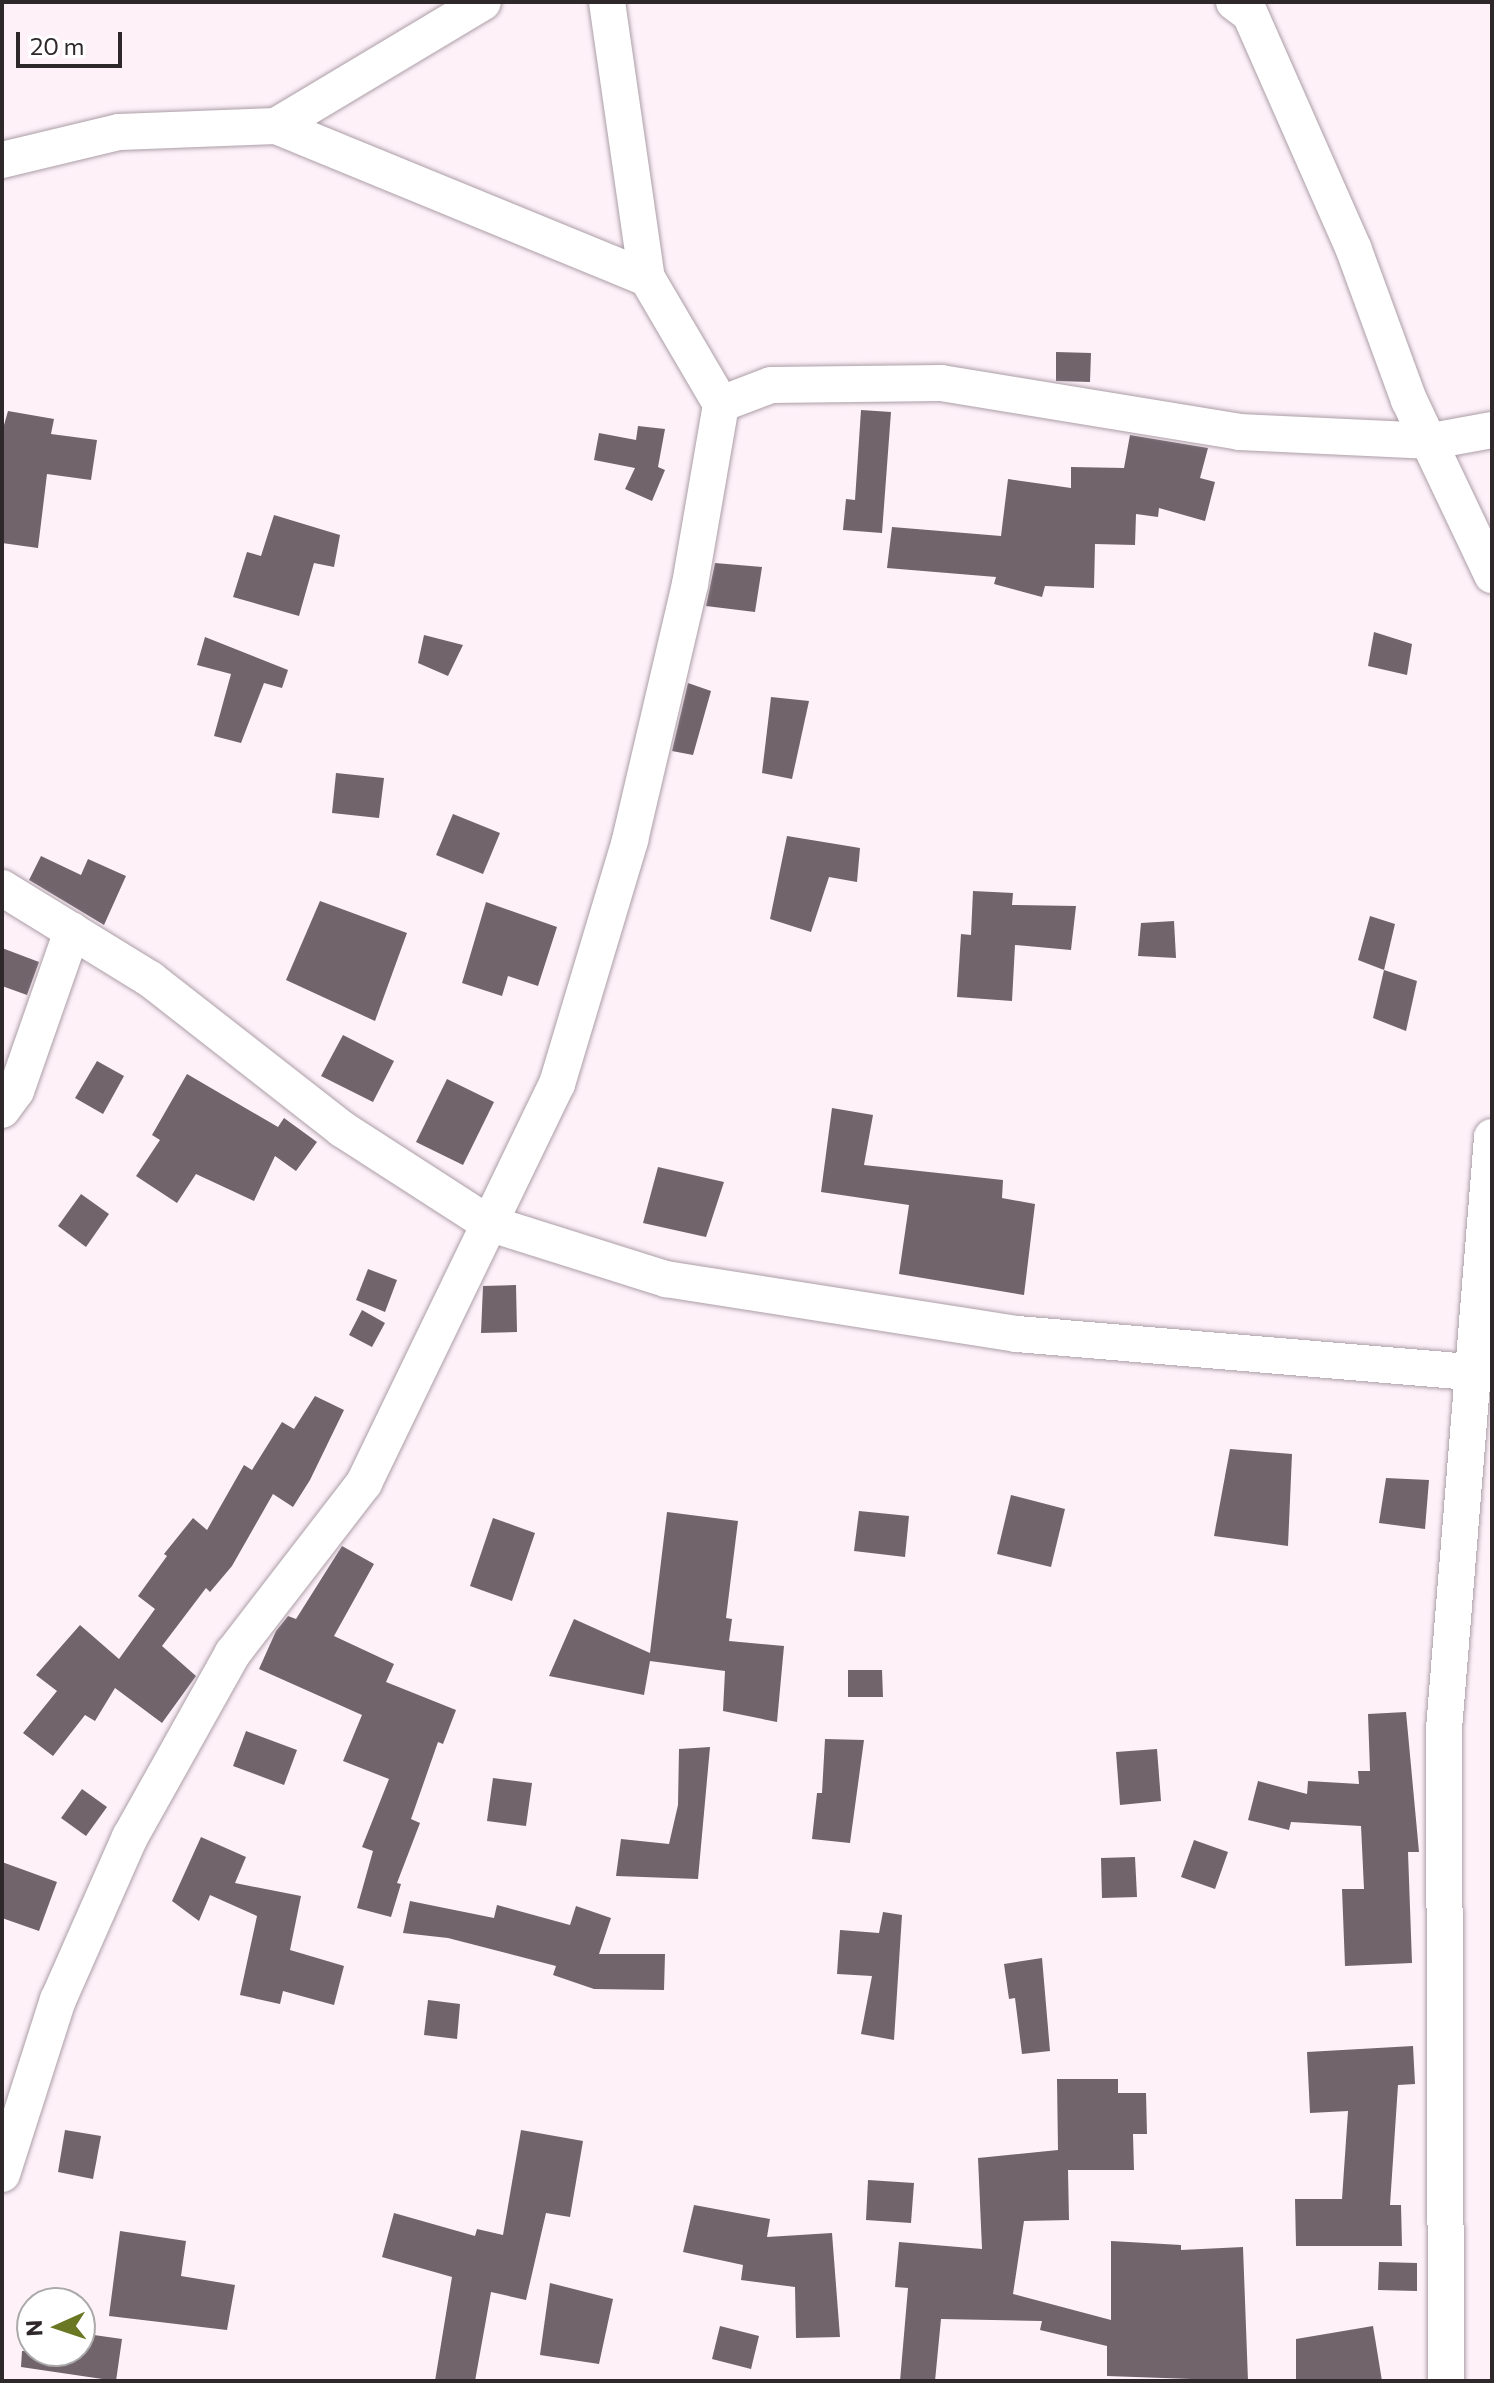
<!DOCTYPE html>
<style>
body{margin:0}
#map{position:relative;width:1494px;height:2383px;overflow:hidden;background:#fef1f8;font-family:Commissioner,sans-serif}
div>[style]{position:absolute}
.building>*{inset:0;background:#71646b}
.roads{filter:drop-shadow(0 0 2px #ac9ea6) drop-shadow(0 0 2px #ac9ea6)}
.minor>*{height:36px;margin:-18px;padding:0 18px;transform-origin:18px;border-radius:18px;background:#fff}
span{translate:-50% -50%;white-space:nowrap;text-align:center;line-height:1.15;-webkit-text-stroke:8px #fff;paint-order:stroke}
.frame{position:absolute;inset:0;border:4px solid #2e282b;pointer-events:none}
.north{position:absolute;left:16px;top:2287px;width:80px;height:80px;box-sizing:border-box;background:#fff;border:2px solid #aba9aa;border-radius:50%;rotate:267deg;font-size:22px;font-weight:700;line-height:32px;text-align:center;color:#2e282b}
.north::after{content:'';display:block;margin:auto;width:28px;height:36px;background:#6a7723;clip-path:polygon(50% 0,100% 100%,50% 72%,0 100%)}
.scale{position:absolute;left:16px;top:32px;width:106px;height:36px;box-sizing:border-box;border:4px solid #2e282b;border-top:0;padding-left:10px;font-size:24px;line-height:28px;white-space:nowrap;color:#2e282b;-webkit-text-stroke:6px #fff;paint-order:stroke}
</style>
<div id="map">
<div class="building">
<div style="clip-path:polygon(1056px 352px,1091px 353px,1090px 382px,1056px 381px)"></div>
<div style="clip-path:polygon(861px 410px,891px 412px,882px 533px,843px 530px,846px 499px,855px 500px)"></div>
<div style="clip-path:polygon(8px 411px,54px 419px,51px 434px,97px 440px,91px 480px,47px 474px,38px 548px,2px 543px,2px 432px)"></div>
<div style="clip-path:polygon(638px 426px,665px 429px,658px 467px,665px 470px,652px 501px,625px 489px,635px 468px,594px 460px,599px 433px,636px 440px)"></div>
<div style="clip-path:polygon(1130px 435px,1208px 448px,1200px 478px,1215px 482px,1205px 521px,1159px 508px,1158px 517px,1136px 514px,1135px 545px,1095px 544px,1094px 588px,1045px 586px,1042px 597px,994px 584px,996px 577px,887px 568px,892px 527px,1001px 536px,1008px 479px,1071px 488px,1071px 467px,1124px 468px)"></div>
<div style="clip-path:polygon(274px 515px,340px 535px,334px 567px,314px 563px,299px 616px,233px 597px,247px 552px,261px 556px)"></div>
<div style="clip-path:polygon(715px 563px,762px 567px,755px 612px,706px 606px)"></div>
<div style="clip-path:polygon(1374px 632px,1412px 644px,1407px 675px,1368px 666px)"></div>
<div style="clip-path:polygon(424px 635px,463px 645px,448px 676px,418px 663px)"></div>
<div style="clip-path:polygon(205px 637px,288px 670px,282px 688px,264px 683px,241px 743px,214px 736px,231px 674px,197px 665px)"></div>
<div style="clip-path:polygon(688px 683px,711px 691px,693px 755px,672px 751px)"></div>
<div style="clip-path:polygon(771px 697px,809px 701px,792px 779px,762px 773px)"></div>
<div style="clip-path:polygon(336px 773px,384px 778px,379px 818px,332px 813px)"></div>
<div style="clip-path:polygon(453px 814px,500px 833px,483px 874px,436px 855px)"></div>
<div style="clip-path:polygon(787px 836px,860px 848px,857px 882px,829px 877px,811px 932px,770px 919px)"></div>
<div style="clip-path:polygon(41px 856px,81px 875px,88px 859px,126px 876px,104px 925px,29px 880px)"></div>
<div style="clip-path:polygon(973px 891px,1013px 893px,1012px 905px,1076px 906px,1071px 950px,1015px 945px,1012px 1001px,957px 997px,961px 934px,971px 935px)"></div>
<div style="clip-path:polygon(320px 901px,407px 933px,375px 1021px,286px 980px)"></div>
<div style="clip-path:polygon(486px 902px,557px 927px,538px 986px,508px 976px,502px 996px,462px 983px)"></div>
<div style="clip-path:polygon(1370px 916px,1395px 924px,1384px 970px,1358px 960px)"></div>
<div style="clip-path:polygon(1174px 921px,1176px 958px,1138px 956px,1141px 923px)"></div>
<div style="clip-path:polygon(2px 948px,39px 962px,27px 995px,2px 986px)"></div>
<div style="clip-path:polygon(1384px 970px,1417px 981px,1406px 1031px,1373px 1018px)"></div>
<div style="clip-path:polygon(343px 1035px,394px 1061px,373px 1102px,321px 1076px)"></div>
<div style="clip-path:polygon(97px 1061px,124px 1076px,103px 1114px,75px 1098px)"></div>
<div style="clip-path:polygon(187px 1074px,278px 1127px,284px 1118px,317px 1142px,296px 1171px,275px 1156px,254px 1201px,196px 1174px,177px 1203px,136px 1176px,160px 1140px,152px 1135px)"></div>
<div style="clip-path:polygon(447px 1079px,494px 1102px,463px 1165px,416px 1142px)"></div>
<div style="clip-path:polygon(832px 1108px,873px 1115px,864px 1165px,1003px 1180px,1002px 1198px,1035px 1204px,1024px 1295px,899px 1274px,909px 1205px,821px 1192px)"></div>
<div style="clip-path:polygon(658px 1167px,724px 1182px,706px 1237px,643px 1223px)"></div>
<div style="clip-path:polygon(81px 1194px,109px 1214px,86px 1247px,58px 1226px)"></div>
<div style="clip-path:polygon(368px 1269px,397px 1280px,385px 1312px,356px 1300px)"></div>
<div style="clip-path:polygon(516px 1285px,517px 1332px,481px 1333px,483px 1286px)"></div>
<div style="clip-path:polygon(362px 1310px,385px 1323px,372px 1347px,349px 1335px)"></div>
<div style="clip-path:polygon(315px 1396px,344px 1410px,310px 1480px,293px 1507px,273px 1494px,232px 1566px,210px 1592px,206px 1588px,162px 1646px,196px 1676px,162px 1723px,115px 1688px,95px 1721px,85px 1715px,53px 1756px,23px 1733px,57px 1691px,36px 1675px,80px 1625px,119px 1659px,155px 1609px,138px 1596px,167px 1556px,164px 1554px,193px 1518px,207px 1530px,244px 1465px,252px 1470px,282px 1422px,294px 1429px)"></div>
<div style="clip-path:polygon(1230px 1449px,1292px 1454px,1288px 1546px,1214px 1536px)"></div>
<div style="clip-path:polygon(1386px 1478px,1429px 1480px,1425px 1529px,1379px 1523px)"></div>
<div style="clip-path:polygon(1011px 1495px,1065px 1509px,1051px 1567px,997px 1554px)"></div>
<div style="clip-path:polygon(859px 1511px,909px 1516px,905px 1557px,854px 1551px)"></div>
<div style="clip-path:polygon(667px 1512px,738px 1521px,726px 1618px,732px 1619px,729px 1641px,784px 1646px,777px 1722px,723px 1711px,725px 1671px,650px 1661px,644px 1695px,549px 1676px,574px 1619px,650px 1653px)"></div>
<div style="clip-path:polygon(493px 1518px,535px 1533px,512px 1601px,470px 1586px)"></div>
<div style="clip-path:polygon(342px 1546px,374px 1564px,334px 1636px,394px 1664px,386px 1682px,456px 1710px,443px 1744px,438px 1742px,411px 1819px,420px 1823px,397px 1883px,401px 1884px,391px 1917px,357px 1908px,373px 1851px,362px 1847px,389px 1779px,343px 1761px,362px 1715px,259px 1669px,276px 1631px,288px 1616px,296px 1619px)"></div>
<div style="clip-path:polygon(848px 1670px,882px 1670px,883px 1697px,848px 1697px)"></div>
<div style="clip-path:polygon(1406px 1712px,1419px 1852px,1408px 1852px,1412px 1963px,1345px 1966px,1342px 1889px,1364px 1889px,1361px 1826px,1291px 1822px,1289px 1830px,1248px 1820px,1258px 1781px,1307px 1794px,1308px 1781px,1359px 1784px,1358px 1771px,1370px 1771px,1368px 1714px)"></div>
<div style="clip-path:polygon(246px 1731px,297px 1750px,284px 1785px,233px 1766px)"></div>
<div style="clip-path:polygon(825px 1739px,864px 1740px,850px 1843px,812px 1839px,817px 1793px,822px 1793px)"></div>
<div style="clip-path:polygon(710px 1747px,698px 1879px,616px 1876px,621px 1839px,669px 1844px,678px 1805px,679px 1749px)"></div>
<div style="clip-path:polygon(1157px 1749px,1161px 1801px,1120px 1805px,1116px 1752px)"></div>
<div style="clip-path:polygon(493px 1778px,532px 1783px,526px 1826px,487px 1821px)"></div>
<div style="clip-path:polygon(82px 1789px,107px 1807px,86px 1836px,61px 1818px)"></div>
<div style="clip-path:polygon(201px 1837px,246px 1857px,235px 1883px,301px 1896px,290px 1950px,344px 1966px,334px 2005px,283px 1991px,280px 2004px,240px 1995px,257px 1916px,210px 1895px,199px 1921px,172px 1901px)"></div>
<div style="clip-path:polygon(1194px 1840px,1228px 1852px,1215px 1889px,1181px 1877px)"></div>
<div style="clip-path:polygon(1135px 1857px,1137px 1897px,1102px 1898px,1101px 1858px)"></div>
<div style="clip-path:polygon(2px 1862px,57px 1882px,39px 1931px,2px 1918px)"></div>
<div style="clip-path:polygon(410px 1901px,494px 1918px,497px 1905px,570px 1925px,576px 1906px,611px 1918px,599px 1954px,665px 1954px,664px 1990px,594px 1989px,553px 1975px,556px 1966px,448px 1938px,403px 1933px)"></div>
<div style="clip-path:polygon(883px 1912px,902px 1915px,894px 2040px,861px 2034px,872px 1976px,837px 1974px,840px 1930px,879px 1933px)"></div>
<div style="clip-path:polygon(1042px 1958px,1050px 2051px,1022px 2054px,1015px 1998px,1009px 1999px,1004px 1964px)"></div>
<div style="clip-path:polygon(428px 2000px,460px 2004px,457px 2039px,424px 2035px)"></div>
<div style="clip-path:polygon(1413px 2046px,1415px 2084px,1398px 2085px,1390px 2205px,1401px 2205px,1402px 2246px,1296px 2246px,1295px 2199px,1342px 2199px,1348px 2111px,1310px 2113px,1307px 2052px)"></div>
<div style="clip-path:polygon(1057px 2079px,1118px 2079px,1118px 2093px,1146px 2093px,1147px 2134px,1133px 2134px,1134px 2170px,1068px 2170px,1069px 2220px,1024px 2221px,1013px 2294px,1111px 2320px,1111px 2241px,1181px 2245px,1181px 2250px,1243px 2247px,1248px 2381px,1107px 2376px,1107px 2346px,1040px 2330px,1042px 2321px,941px 2319px,935px 2381px,900px 2381px,908px 2288px,895px 2287px,899px 2242px,982px 2249px,978px 2158px,1058px 2150px)"></div>
<div style="clip-path:polygon(65px 2130px,101px 2136px,93px 2179px,58px 2172px)"></div>
<div style="clip-path:polygon(521px 2130px,583px 2141px,570px 2217px,546px 2213px,526px 2300px,491px 2292px,475px 2381px,435px 2381px,452px 2277px,382px 2257px,394px 2213px,475px 2236px,477px 2229px,503px 2235px)"></div>
<div style="clip-path:polygon(868px 2180px,914px 2183px,911px 2223px,866px 2220px)"></div>
<div style="clip-path:polygon(694px 2205px,770px 2219px,767px 2237px,832px 2233px,840px 2337px,796px 2338px,795px 2287px,741px 2280px,743px 2265px,683px 2252px)"></div>
<div style="clip-path:polygon(120px 2231px,186px 2241px,181px 2276px,235px 2285px,227px 2330px,109px 2316px)"></div>
<div style="clip-path:polygon(1379px 2262px,1417px 2263px,1417px 2291px,1378px 2290px)"></div>
<div style="clip-path:polygon(550px 2283px,613px 2299px,599px 2364px,540px 2355px)"></div>
<div style="clip-path:polygon(720px 2326px,759px 2336px,751px 2369px,712px 2359px)"></div>
<div style="clip-path:polygon(1373px 2326px,1382px 2381px,1296px 2381px,1296px 2339px)"></div>
<div style="clip-path:polygon(80px 2333px,122px 2339px,116px 2381px,21px 2367px,22px 2351px,80px 2351px)"></div>
</div>
<div class="roads">
<div class="minor">
<div style="left:607px;top:2px;width:279px;rotate:81.8deg"></div>
<div style="left:1234px;top:2px;width:20px;rotate:37deg"></div>
<div style="left:1250px;top:14px;width:258px;rotate:66.2deg"></div>
<div style="left:1354px;top:250px;width:160px;rotate:69.9deg"></div>
<div style="left:1409px;top:400px;width:194px;rotate:64.6deg"></div>
<div style="left:276px;top:126px;width:241px;rotate:-30.9deg"></div>
<div style="left:2px;top:160px;width:120px;rotate:-13.5deg"></div>
<div style="left:119px;top:132px;width:157px;rotate:-2.2deg"></div>
<div style="left:276px;top:126px;width:401px;rotate:22.3deg"></div>
<div style="left:647px;top:278px;width:146px;rotate:59.6deg"></div>
<div style="left:721px;top:404px;width:53px;rotate:-20.8deg"></div>
<div style="left:771px;top:385px;width:170px;rotate:-0.7deg"></div>
<div style="left:941px;top:383px;width:302px;rotate:9.3deg"></div>
<div style="left:1239px;top:432px;width:193px;rotate:2.7deg"></div>
<div style="left:1432px;top:441px;width:61px;rotate:-10.4deg"></div>
<div style="left:2px;top:888px;width:174px;rotate:31.6deg"></div>
<div style="left:150px;top:979px;width:244px;rotate:38deg"></div>
<div style="left:342px;top:1129px;width:174px;rotate:32.8deg"></div>
<div style="left:488px;top:1223px;width:187px;rotate:17.5deg"></div>
<div style="left:666px;top:1279px;width:355px;rotate:8.9deg"></div>
<div style="left:1017px;top:1334px;width:477px;rotate:4.8deg"></div>
<div style="left:2px;top:1110px;width:24px;rotate:-54deg"></div>
<div style="left:16px;top:1091px;width:170px;rotate:-70.7deg"></div>
<div style="left:2px;top:2174px;width:183px;rotate:-72.2deg"></div>
<div style="left:58px;top:2000px;width:178px;rotate:-66.2deg"></div>
<div style="left:130px;top:1837px;width:211px;rotate:-60.8deg"></div>
<div style="left:233px;top:1653px;width:215px;rotate:-52.4deg"></div>
<div style="left:364px;top:1483px;width:443px;rotate:-64.2deg"></div>
<div style="left:557px;top:1084px;width:255px;rotate:-73.3deg"></div>
<div style="left:630px;top:840px;width:263px;rotate:-76.8deg"></div>
<div style="left:690px;top:584px;width:183px;rotate:-80.2deg"></div>
<div style="left:1446px;top:2381px;width:652px;rotate:-90.18deg"></div>
<div style="left:1444px;top:1729px;width:594px;rotate:-85.36deg"></div>
</div>
</div>
<div class="frame"></div>
<div class="north">N</div>
<div class="scale">20 m</div>
</div>
